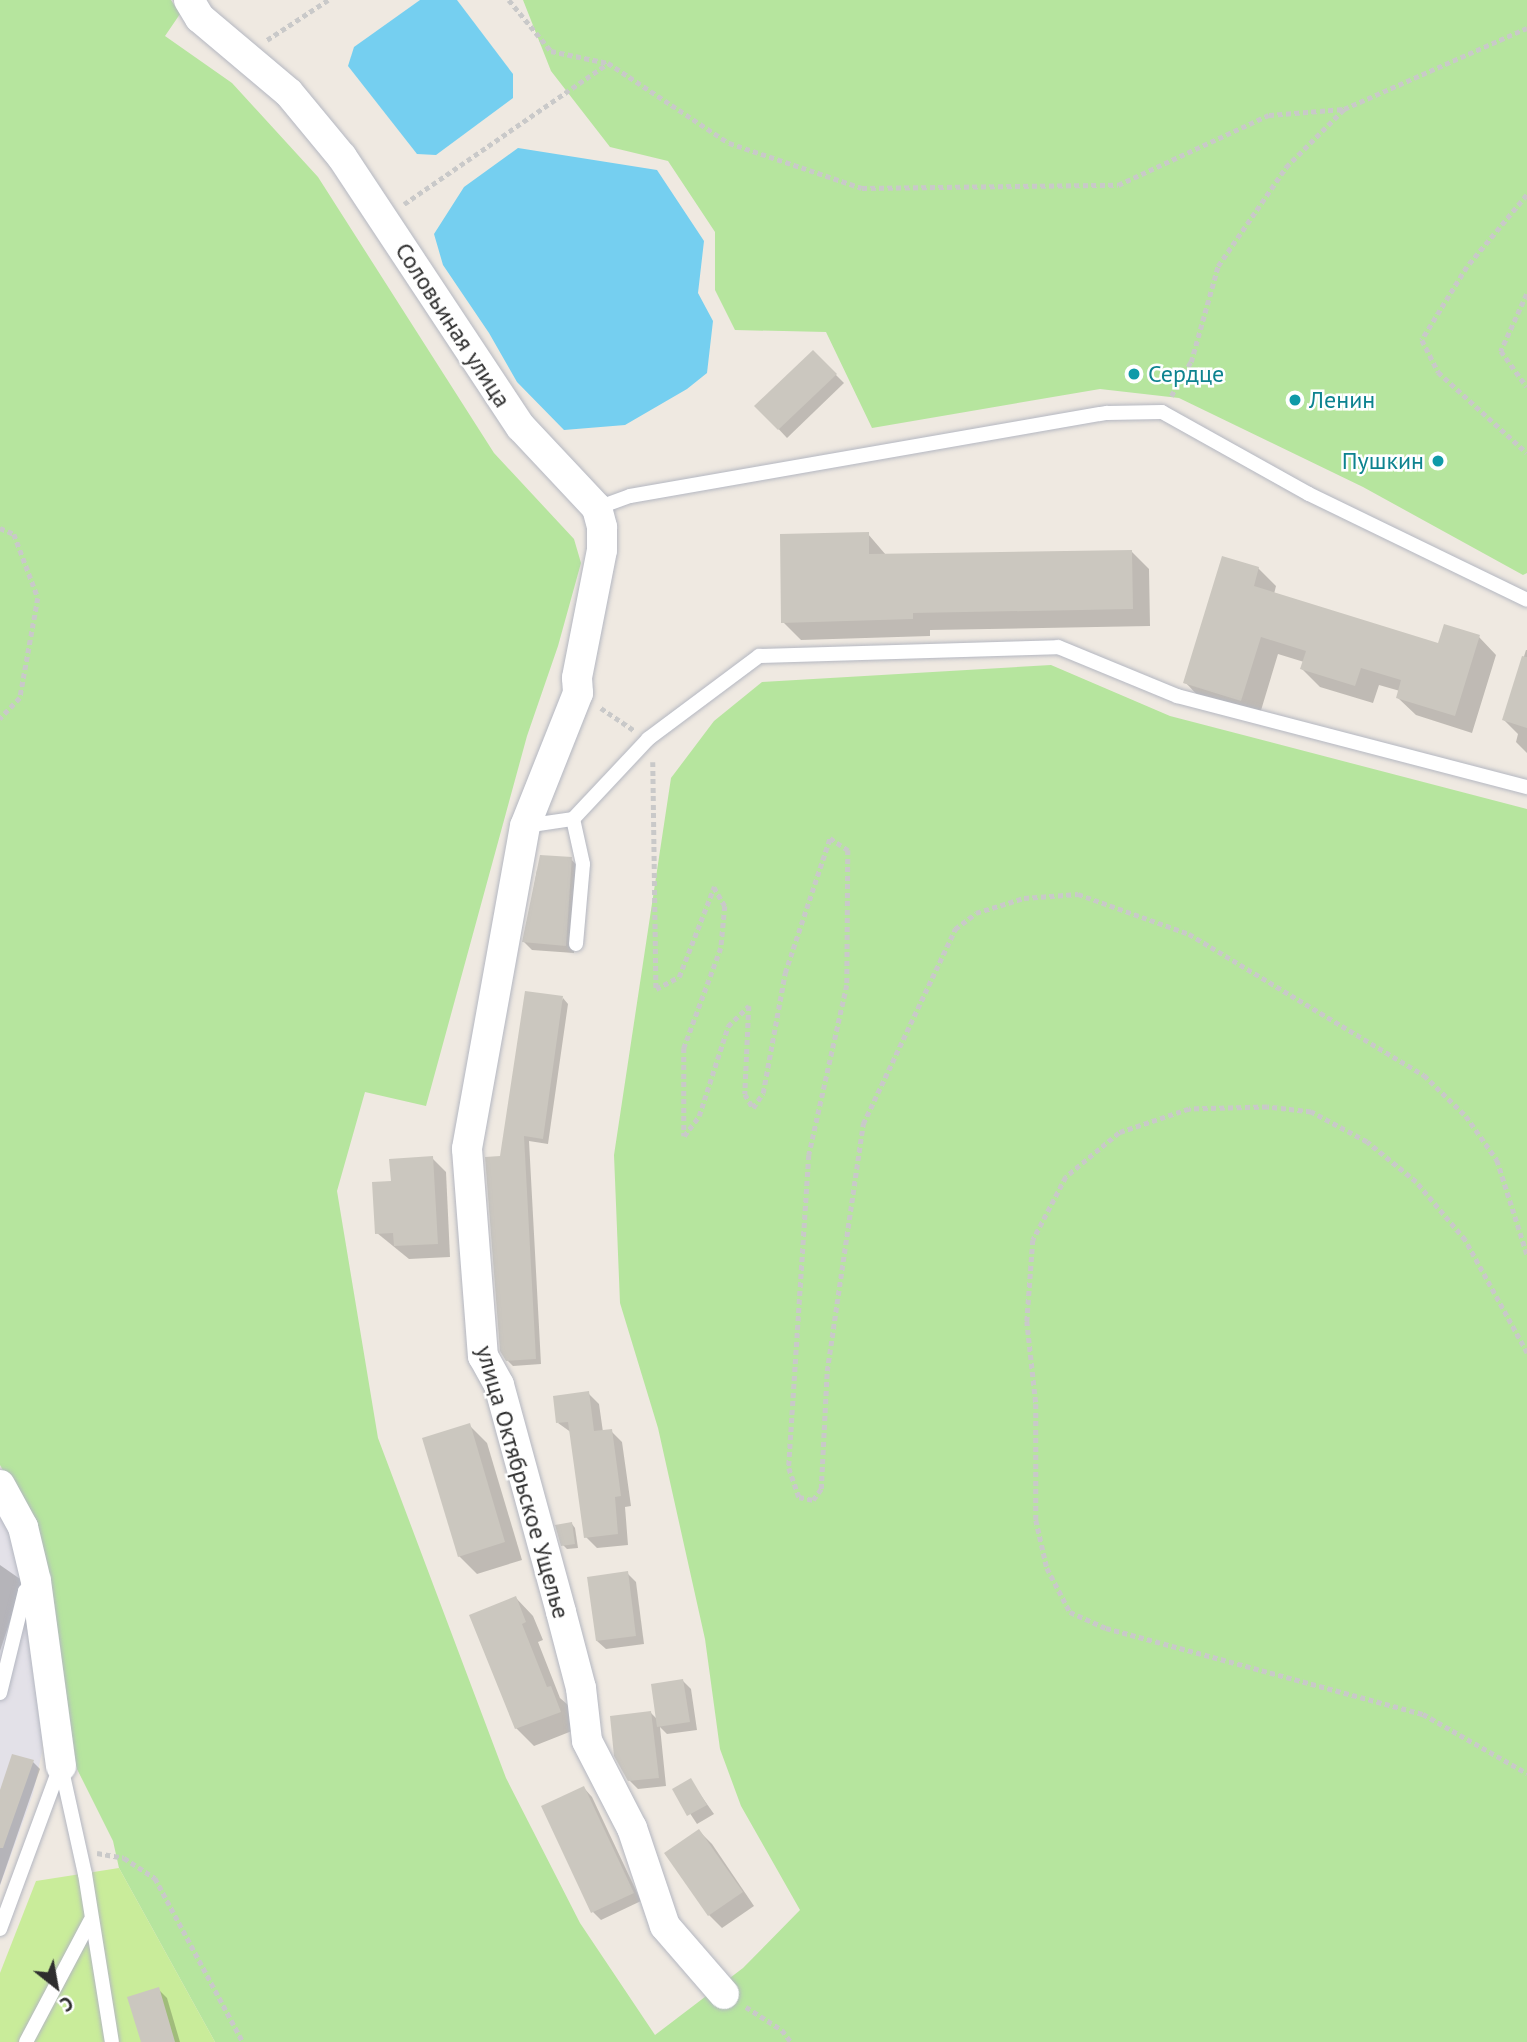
<!DOCTYPE html>
<meta charset="utf-8">
<style>
body{margin:0}
#map{position:relative;width:1527px;height:2042px;overflow:hidden;background:#efe9e1;font-family:"PT Sans",sans-serif}
div>[style]{position:absolute}
.industrial>*{inset:0;background:#e3e1e8}
.green>*{inset:0;background:#b6e59e}
.pitch>*{inset:0;background:#c9ec9a}
.water>*{inset:0;background:#75cff0}
.shadow>*{inset:0;background:#0003}
.building>*{inset:0;background:#cbc7bf}
.path>*{height:4.5px;margin-top:-2.25px;transform-origin:0;background:repeating-linear-gradient(90deg,#c9c9c9 0 5px,transparent 0 8.5px)}
.roads{filter:drop-shadow(0 0 2px #b4b7c1) drop-shadow(0 0 2px #b4b7c1)}
.service>*{height:14px;margin:-7px;padding:0 7px;transform-origin:7px;border-radius:7px;background:#fff}
.minor>*{height:30px;margin:-15px;padding:0 15px;transform-origin:15px;border-radius:15px;background:#fff}
.dots>*{width:19px;height:19px;translate:-50% -50%;box-sizing:border-box;border:4px solid #fff;border-radius:50%}
span{translate:-50% -50%;white-space:nowrap;text-align:center;line-height:1.15;-webkit-text-stroke:5px #fff;paint-order:stroke}
.street-label{font-size:24px;color:#2e2e2e}
.culture-label{font-size:24px;color:#0d838f}
.left{translate:0 -50%;text-align:left}
.right{translate:-100% -50%;text-align:right}
.north{position:absolute;left:21px;top:1951px;width:70px;height:70px;-webkit-text-stroke:5px #fff;paint-order:stroke;rotate:149deg;font-size:19px;font-weight:700;line-height:28px;text-align:center;color:#2e2e2e}
.north::after{content:'';display:block;margin:auto;width:24px;height:32px;background:#2e2e2e;clip-path:polygon(50% 0,100% 100%,50% 72%,0 100%)}
</style>
<div id="map">
<div class="industrial">
<div style="clip-path:polygon(0 1503px,11px 1524px,42px 1701px,42px 1752px,33px 1794px,0 1886px)"></div>
</div>
<div class="green">
<div style="clip-path:polygon(0 0,171px 0,180px 14px,165px 36px,232px 83px,318px 177px,494px 453px,574px 539px,581px 563px,558px 646px,527px 736px,426px 1106px,365px 1092px,337px 1191px,378px 1438px,506px 1778px,580px 1923px,655px 2035px,743px 1968px,800px 1910px,741px 1806px,720px 1749px,705px 1639px,658px 1428px,620px 1303px,614px 1155px,671px 778px,714px 721px,762px 682px,1051px 665px,1170px 716px,1527px 809px,1527px 2042px,215px 2042px,119px 1868px,113px 1841px,76px 1767px,34px 1526px,0 1465px)"></div>
<div style="clip-path:polygon(523px 0,1527px 0,1527px 573px,1523px 575px,1363px 487px,1179px 398px,1100px 389px,872px 428px,826px 332px,735px 330px,715px 290px,715px 232px,668px 161px,610px 147px,551px 71px)"></div>
</div>
<div class="pitch">
<div style="clip-path:polygon(119px 1868px,215px 2042px,0 2042px,0 1973px,36px 1881px)"></div>
</div>
<div class="water">
<div style="clip-path:polygon(420px 0,457px 0,513px 74px,513px 98px,436px 155px,417px 154px,348px 66px,354px 47px)"></div>
<div style="clip-path:polygon(518px 148px,657px 170px,704px 241px,698px 293px,713px 321px,707px 373px,687px 389px,625px 425px,564px 430px,517px 382px,489px 333px,443px 265px,434px 234px,464px 187px)"></div>
</div>
<div class="shadow">
<div style="clip-path:polygon(813px 352px,844px 383px,787px 438px,757px 406px)"></div>
<div style="clip-path:polygon(868px 534px,886px 555px,1131px 551px,1149px 569px,1150px 626px,930px 630px,930px 636px,801px 640px,783px 622px)"></div>
<div style="clip-path:polygon(1258px 568px,1276px 586px,1274px 594px,1439px 645px,1479px 637px,1496px 655px,1472px 733px,1416px 715px,1398px 698px,1400px 691px,1379px 685px,1373px 703px,1320px 687px,1302px 669px,1304px 662px,1278px 654px,1259px 717px,1202px 700px,1185px 682px)"></div>
<div style="clip-path:polygon(1526px 650px,1527px 650px,1527px 753px,1516px 742px,1518px 734px,1504px 720px)"></div>
<div style="clip-path:polygon(571px 859px,579px 868px,574px 953px,532px 950px,524px 942px,537px 870px)"></div>
<div style="clip-path:polygon(563px 998px,568px 1004px,548px 1144px,529px 1141px,541px 1364px,513px 1366px,507px 1360px,502px 1158px)"></div>
<div style="clip-path:polygon(432px 1158px,446px 1172px,450px 1257px,409px 1259px,377px 1233px,392px 1183px)"></div>
<div style="clip-path:polygon(588px 1393px,599px 1404px,603px 1432px,611px 1431px,622px 1442px,631px 1506px,625px 1507px,628px 1545px,597px 1548px,586px 1537px,572px 1433px,558px 1423px)"></div>
<div style="clip-path:polygon(469px 1425px,487px 1443px,522px 1560px,477px 1574px,459px 1556px)"></div>
<div style="clip-path:polygon(572px 1524px,575px 1528px,578px 1548px,567px 1549px,563px 1545px)"></div>
<div style="clip-path:polygon(0 1565px,23px 1581px,25px 1592px,19px 1594px,0 1651px)"></div>
<div style="clip-path:polygon(627px 1573px,636px 1582px,644px 1644px,606px 1649px,597px 1641px)"></div>
<div style="clip-path:polygon(516px 1598px,533px 1616px,543px 1640px,538px 1642px,560px 1698px,568px 1705px,577px 1729px,534px 1746px,516px 1728px)"></div>
<div style="clip-path:polygon(683px 1681px,691px 1689px,697px 1730px,667px 1734px,660px 1727px,666px 1786px,638px 1789px,629px 1780px,651px 1713px,658px 1720px)"></div>
<div style="clip-path:polygon(33px 1762px,40px 1769px,0 1885px,0 1796px)"></div>
<div style="clip-path:polygon(690px 1780px,714px 1814px,697px 1824px,674px 1789px)"></div>
<div style="clip-path:polygon(584px 1788px,592px 1797px,641px 1901px,601px 1920px,592px 1911px)"></div>
<div style="clip-path:polygon(699px 1831px,712px 1844px,754px 1906px,722px 1928px,709px 1915px)"></div>
<div style="clip-path:polygon(158px 1989px,167px 1998px,180px 2042px,143px 2042px)"></div>
</div>
<div class="building">
<div style="clip-path:polygon(813px 350px,837px 374px,778px 430px,754px 406px)"></div>
<div style="clip-path:polygon(869px 532px,869px 554px,1132px 550px,1133px 609px,913px 613px,913px 619px,781px 623px,780px 534px)"></div>
<div style="clip-path:polygon(1222px 556px,1259px 567px,1254px 586px,1438px 643px,1444px 624px,1480px 635px,1455px 716px,1396px 698px,1401px 680px,1361px 668px,1355px 686px,1300px 669px,1306px 651px,1261px 637px,1241px 701px,1183px 683px)"></div>
<div style="clip-path:polygon(1522px 656px,1527px 657px,1527px 728px,1502px 720px)"></div>
<div style="clip-path:polygon(540px 855px,572px 857px,566px 946px,522px 942px)"></div>
<div style="clip-path:polygon(525px 991px,563px 996px,543px 1139px,524px 1136px,536px 1359px,506px 1361px,500px 1351px,485px 1157px,500px 1156px)"></div>
<div style="clip-path:polygon(433px 1156px,438px 1244px,394px 1246px,393px 1233px,375px 1234px,372px 1182px,391px 1181px,389px 1159px)"></div>
<div style="clip-path:polygon(589px 1391px,594px 1431px,612px 1429px,621px 1496px,615px 1497px,618px 1534px,584px 1538px,568px 1422px,556px 1423px,553px 1396px)"></div>
<div style="clip-path:polygon(470px 1423px,505px 1542px,458px 1557px,422px 1438px)"></div>
<div style="clip-path:polygon(572px 1522px,575px 1544px,561px 1546px,555px 1525px)"></div>
<div style="clip-path:polygon(628px 1571px,636px 1636px,596px 1641px,587px 1577px)"></div>
<div style="clip-path:polygon(516px 1596px,526px 1622px,522px 1624px,547px 1687px,551px 1686px,561px 1712px,515px 1729px,469px 1615px)"></div>
<div style="clip-path:polygon(683px 1679px,690px 1722px,657px 1727px,651px 1684px)"></div>
<div style="clip-path:polygon(651px 1711px,659px 1778px,628px 1781px,614px 1756px,610px 1716px)"></div>
<div style="clip-path:polygon(12px 1754px,34px 1760px,3px 1848px,0 1848px,0 1790px)"></div>
<div style="clip-path:polygon(691px 1778px,707px 1805px,687px 1816px,672px 1789px)"></div>
<div style="clip-path:polygon(584px 1786px,634px 1893px,591px 1913px,541px 1806px)"></div>
<div style="clip-path:polygon(699px 1829px,743px 1892px,708px 1916px,664px 1853px)"></div>
<div style="clip-path:polygon(159px 1987px,175px 2042px,141px 2042px,127px 1997px)"></div>
</div>
<div class="path">
<div style="left:509px;top:0;width:66px;rotate:50.5deg"></div>
<div style="left:551px;top:51px;width:58px;rotate:11.9deg"></div>
<div style="left:608px;top:63px;width:145px;rotate:33.5deg"></div>
<div style="left:729px;top:143px;width:140px;rotate:18.7deg"></div>
<div style="left:862px;top:188px;width:256px;rotate:-0.7deg"></div>
<div style="left:1118px;top:185px;width:166px;rotate:-24.9deg"></div>
<div style="left:1269px;top:115px;width:75px;rotate:-4.6deg"></div>
<div style="left:267px;top:40px;width:73px;rotate:-33.3deg"></div>
<div style="left:1527px;top:195px;width:94px;rotate:129.8deg"></div>
<div style="left:1467px;top:267px;width:86px;rotate:121.7deg"></div>
<div style="left:1422px;top:340px;width:36px;rotate:63deg"></div>
<div style="left:1438px;top:372px;width:120px;rotate:42.3deg"></div>
<div style="left:404px;top:204px;width:247px;rotate:-34.6deg"></div>
<div style="left:1527px;top:294px;width:63px;rotate:114.5deg"></div>
<div style="left:1501px;top:351px;width:44px;rotate:54.2deg"></div>
<div style="left:1171px;top:396px;width:39px;rotate:-60deg"></div>
<div style="left:1191px;top:362px;width:100px;rotate:-74.3deg"></div>
<div style="left:1218px;top:266px;width:120px;rotate:-55.5deg"></div>
<div style="left:1286px;top:167px;width:82px;rotate:-45deg"></div>
<div style="left:1344px;top:109px;width:200px;rotate:-23.9deg"></div>
<div style="left:0;top:528px;width:15px;rotate:23deg"></div>
<div style="left:14px;top:534px;width:68px;rotate:69.4deg"></div>
<div style="left:38px;top:598px;width:102px;rotate:100.2deg"></div>
<div style="left:20px;top:698px;width:29px;rotate:134deg"></div>
<div style="left:601px;top:708px;width:40px;rotate:34deg"></div>
<div style="left:653px;top:762px;width:227px;rotate:89.2deg"></div>
<div style="left:656px;top:989px;width:26px;rotate:-28deg"></div>
<div style="left:679px;top:977px;width:97px;rotate:-68.7deg"></div>
<div style="left:714px;top:887px;width:22px;rotate:60deg"></div>
<div style="left:725px;top:906px;width:42px;rotate:95.4deg"></div>
<div style="left:721px;top:948px;width:107px;rotate:110.3deg"></div>
<div style="left:684px;top:1048px;width:88px;rotate:90deg"></div>
<div style="left:684px;top:1136px;width:25px;rotate:-53deg"></div>
<div style="left:699px;top:1116px;width:95px;rotate:-72.1deg"></div>
<div style="left:728px;top:1026px;width:29px;rotate:-44deg"></div>
<div style="left:749px;top:1006px;width:88px;rotate:92.6deg"></div>
<div style="left:745px;top:1094px;width:16px;rotate:60deg"></div>
<div style="left:753px;top:1108px;width:18px;rotate:-56deg"></div>
<div style="left:763px;top:1093px;width:122px;rotate:-79.6deg"></div>
<div style="left:785px;top:973px;width:142px;rotate:-71.6deg"></div>
<div style="left:830px;top:838px;width:22px;rotate:34deg"></div>
<div style="left:848px;top:850px;width:135px;rotate:90.4deg"></div>
<div style="left:847px;top:985px;width:174px;rotate:102.6deg"></div>
<div style="left:809px;top:1155px;width:314px;rotate:93.7deg"></div>
<div style="left:789px;top:1468px;width:31px;rotate:71deg"></div>
<div style="left:799px;top:1497px;width:14px;rotate:12deg"></div>
<div style="left:813px;top:1500px;width:14px;rotate:-54deg"></div>
<div style="left:821px;top:1489px;width:118px;rotate:-87.1deg"></div>
<div style="left:827px;top:1371px;width:250px;rotate:-81.7deg"></div>
<div style="left:863px;top:1124px;width:216px;rotate:-64.7deg"></div>
<div style="left:955px;top:929px;width:26px;rotate:-37deg"></div>
<div style="left:976px;top:913px;width:50px;rotate:-17.4deg"></div>
<div style="left:1024px;top:898px;width:54px;rotate:-4.2deg"></div>
<div style="left:1078px;top:894px;width:118px;rotate:19.8deg"></div>
<div style="left:1189px;top:934px;width:274px;rotate:31deg"></div>
<div style="left:1424px;top:1075px;width:59px;rotate:44.3deg"></div>
<div style="left:1466px;top:1116px;width:54px;rotate:54.8deg"></div>
<div style="left:1497px;top:1160px;width:99px;rotate:72.3deg"></div>
<div style="left:1527px;top:1353px;width:129px;rotate:-118.8deg"></div>
<div style="left:1465px;top:1240px;width:76px;rotate:-130.2deg"></div>
<div style="left:1416px;top:1182px;width:63px;rotate:-140.8deg"></div>
<div style="left:1367px;top:1142px;width:64px;rotate:-151.8deg"></div>
<div style="left:1311px;top:1112px;width:44px;rotate:-173.5deg"></div>
<div style="left:1267px;top:1107px;width:78px;rotate:178.5deg"></div>
<div style="left:1189px;top:1109px;width:74px;rotate:161.1deg"></div>
<div style="left:1119px;top:1133px;width:69px;rotate:140.3deg"></div>
<div style="left:1066px;top:1177px;width:71px;rotate:117.6deg"></div>
<div style="left:1033px;top:1240px;width:81px;rotate:94.2deg"></div>
<div style="left:1027px;top:1321px;width:83px;rotate:83.8deg"></div>
<div style="left:1036px;top:1404px;width:116px;rotate:90deg"></div>
<div style="left:1036px;top:1520px;width:49px;rotate:77.1deg"></div>
<div style="left:1047px;top:1568px;width:50px;rotate:62.4deg"></div>
<div style="left:1070px;top:1612px;width:39px;rotate:24deg"></div>
<div style="left:1106px;top:1628px;width:328px;rotate:15.2deg"></div>
<div style="left:1423px;top:1714px;width:120px;rotate:29.6deg"></div>
<div style="left:97px;top:1853px;width:27px;rotate:10deg"></div>
<div style="left:124px;top:1858px;width:37px;rotate:33deg"></div>
<div style="left:155px;top:1878px;width:186px;rotate:61.8deg"></div>
<div style="left:746px;top:2007px;width:43px;rotate:32.6deg"></div>
<div style="left:782px;top:2030px;width:15px;rotate:53deg"></div>
</div>
<div class="roads">
<div class="service">
<div style="left:597px;top:508px;width:35px;rotate:-20deg"></div>
<div style="left:630px;top:496px;width:484px;rotate:-9.9deg"></div>
<div style="left:1107px;top:413px;width:55px;rotate:-1deg"></div>
<div style="left:1162px;top:412px;width:168px;rotate:29.2deg"></div>
<div style="left:1309px;top:494px;width:242px;rotate:25.9deg"></div>
<div style="left:525px;top:826px;width:49px;rotate:-8.3deg"></div>
<div style="left:576px;top:944px;width:80px;rotate:-85deg"></div>
<div style="left:583px;top:864px;width:46px;rotate:-102.5deg"></div>
<div style="left:573px;top:819px;width:110px;rotate:-46.8deg"></div>
<div style="left:648px;top:739px;width:139px;rotate:-36.8deg"></div>
<div style="left:759px;top:656px;width:299px;rotate:-1.7deg"></div>
<div style="left:1058px;top:647px;width:129px;rotate:22.4deg"></div>
<div style="left:1177px;top:696px;width:362px;rotate:14.6deg"></div>
<div style="left:0;top:1693px;width:105px;rotate:-76.2deg"></div>
<div style="left:25px;top:1591px;width:11px;rotate:-41deg"></div>
<div style="left:61px;top:1766px;width:111px;rotate:77.5deg"></div>
<div style="left:85px;top:1874px;width:170px;rotate:80.9deg"></div>
<div style="left:0;top:1929px;width:173px;rotate:-69.7deg"></div>
<div style="left:26px;top:2042px;width:137px;rotate:-62.1deg"></div>
</div>
<div class="minor">
<div style="left:189px;top:0;width:21px;rotate:59deg"></div>
<div style="left:200px;top:18px;width:116px;rotate:40.1deg"></div>
<div style="left:289px;top:93px;width:83px;rotate:50.4deg"></div>
<div style="left:342px;top:157px;width:324px;rotate:56.5deg"></div>
<div style="left:521px;top:427px;width:111px;rotate:46.8deg"></div>
<div style="left:597px;top:508px;width:20px;rotate:75deg"></div>
<div style="left:602px;top:527px;width:23px;rotate:90deg"></div>
<div style="left:602px;top:550px;width:130px;rotate:101.1deg"></div>
<div style="left:577px;top:678px;width:15px;rotate:86deg"></div>
<div style="left:578px;top:693px;width:143px;rotate:111.7deg"></div>
<div style="left:525px;top:826px;width:328px;rotate:100.2deg"></div>
<div style="left:467px;top:1149px;width:208px;rotate:85.6deg"></div>
<div style="left:483px;top:1356px;width:33px;rotate:61deg"></div>
<div style="left:499px;top:1385px;width:235px;rotate:74.7deg"></div>
<div style="left:561px;top:1612px;width:79px;rotate:75.3deg"></div>
<div style="left:581px;top:1688px;width:53px;rotate:83.5deg"></div>
<div style="left:587px;top:1741px;width:98px;rotate:62.7deg"></div>
<div style="left:632px;top:1828px;width:103px;rotate:71.4deg"></div>
<div style="left:665px;top:1926px;width:90px;rotate:49.1deg"></div>
<div style="left:0;top:1485px;width:48px;rotate:61.3deg"></div>
<div style="left:23px;top:1527px;width:56px;rotate:76.5deg"></div>
<div style="left:36px;top:1581px;width:187px;rotate:82.3deg"></div>
</div>
</div>
<div class="dots">
<div style="left:1134px;top:374px;background:#0f9aa8"></div>
<div style="left:1295px;top:400px;background:#0f9aa8"></div>
<div style="left:1438px;top:461px;background:#0f9aa8"></div>
</div>
<div class="street-label">
<span style="left:453px;top:325px;rotate:57deg">Соловьиная улица</span>
<span style="left:523px;top:1482px;rotate:74deg">улица Октябрьское Ущелье</span>
</div>
<div class="culture-label">
<span class="left" style="left:1148px;top:374px">Сердце</span>
<span class="left" style="left:1309px;top:400px">Ленин</span>
<span class="right" style="left:1424px;top:461px">Пушкин</span>
</div>
<div class="north">С</div>
</div>
